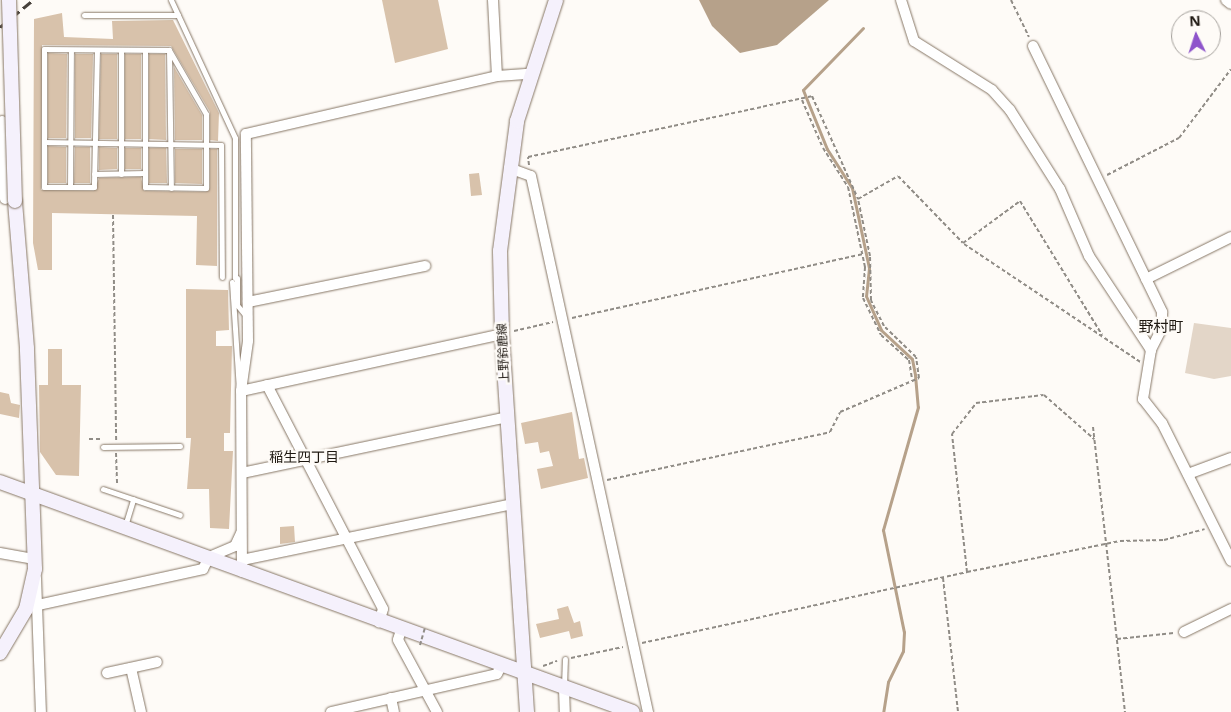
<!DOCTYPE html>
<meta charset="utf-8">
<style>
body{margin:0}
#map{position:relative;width:1231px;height:712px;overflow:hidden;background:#fefbf7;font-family:"Open Sans","Noto Sans JP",sans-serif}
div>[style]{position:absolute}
.green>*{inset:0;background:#e3d6c8}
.water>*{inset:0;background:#b6a18a}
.stream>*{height:3px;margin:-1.5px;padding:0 1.5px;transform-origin:1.5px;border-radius:1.5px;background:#b6a18a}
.building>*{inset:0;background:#d8c2ab}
.path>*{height:2px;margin-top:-1px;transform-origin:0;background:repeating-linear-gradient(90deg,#908c86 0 4px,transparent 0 6.5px)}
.roads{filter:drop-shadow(0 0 1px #877766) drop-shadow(0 0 1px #877766)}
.lane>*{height:5px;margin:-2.5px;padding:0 2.5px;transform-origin:2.5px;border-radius:2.5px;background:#fff}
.street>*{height:10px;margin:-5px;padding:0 5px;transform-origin:5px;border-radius:5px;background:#fff}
.secondary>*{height:14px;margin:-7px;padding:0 7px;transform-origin:7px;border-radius:7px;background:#f5f1fc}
.rail>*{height:3px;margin-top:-1.5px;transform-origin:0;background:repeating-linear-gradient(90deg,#47413b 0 10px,transparent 0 15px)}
.path-bridge>*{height:2px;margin-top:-1px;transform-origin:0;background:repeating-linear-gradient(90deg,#908c86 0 4px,transparent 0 6.5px)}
.bridges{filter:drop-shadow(0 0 1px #877766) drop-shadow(0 0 1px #877766)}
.secondary-bridge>*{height:14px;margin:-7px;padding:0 7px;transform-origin:7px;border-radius:7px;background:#f5f1fc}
span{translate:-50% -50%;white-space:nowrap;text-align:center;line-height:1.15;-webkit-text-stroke:4.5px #fefbf7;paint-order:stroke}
.street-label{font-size:12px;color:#1e1811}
.neighbourhood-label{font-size:14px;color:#1e1811}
.quarter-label{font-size:15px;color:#1e1811}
.north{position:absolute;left:1171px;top:10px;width:50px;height:50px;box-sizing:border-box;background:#fefbf7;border:1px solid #a4a09b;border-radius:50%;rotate:356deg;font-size:14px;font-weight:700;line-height:20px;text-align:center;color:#1e1811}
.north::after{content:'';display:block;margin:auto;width:18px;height:22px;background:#8e54cb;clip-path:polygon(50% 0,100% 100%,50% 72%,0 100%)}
</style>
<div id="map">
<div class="green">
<div style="clip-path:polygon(1194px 323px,1231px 328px,1231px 376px,1214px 379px,1185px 373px)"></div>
</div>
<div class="water">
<div style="clip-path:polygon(699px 0,829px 0,777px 45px,740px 53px,712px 26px)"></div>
</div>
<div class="stream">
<div style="left:863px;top:28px;width:86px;rotate:134.1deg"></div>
<div style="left:803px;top:90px;width:64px;rotate:67.9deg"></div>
<div style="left:827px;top:149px;width:46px;rotate:57.3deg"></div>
<div style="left:852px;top:188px;width:82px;rotate:78deg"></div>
<div style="left:869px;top:268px;width:28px;rotate:96deg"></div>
<div style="left:866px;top:296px;width:37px;rotate:66deg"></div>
<div style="left:881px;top:330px;width:42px;rotate:43.1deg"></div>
<div style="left:912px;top:359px;width:16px;rotate:79deg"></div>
<div style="left:915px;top:375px;width:32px;rotate:85deg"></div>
<div style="left:918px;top:407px;width:128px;rotate:105.9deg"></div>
<div style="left:883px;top:530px;width:104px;rotate:78.4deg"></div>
<div style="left:904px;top:632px;width:19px;rotate:93deg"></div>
<div style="left:903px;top:651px;width:34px;rotate:116deg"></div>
<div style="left:888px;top:682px;width:30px;rotate:99deg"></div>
</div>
<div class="building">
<div style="clip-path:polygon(382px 0,438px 0,448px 49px,395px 63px)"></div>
<div style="clip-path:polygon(62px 13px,64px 37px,113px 39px,112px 21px,173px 20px,219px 113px,218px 141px,210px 140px,210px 112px,171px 46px,42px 45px,41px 190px,94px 191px,99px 178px,141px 177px,144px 191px,206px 192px,210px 188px,210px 149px,217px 149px,217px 266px,196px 265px,197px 216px,52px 213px,52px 270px,38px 270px,33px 243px,34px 19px)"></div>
<div style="clip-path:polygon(48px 53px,67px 54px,66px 138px,48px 138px)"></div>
<div style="clip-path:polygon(75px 54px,93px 54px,91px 138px,75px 138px)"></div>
<div style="clip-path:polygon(101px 54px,117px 54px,117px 139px,99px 139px)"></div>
<div style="clip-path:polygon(125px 54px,141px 54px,141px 139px,125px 139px)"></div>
<div style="clip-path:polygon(149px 54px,165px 54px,166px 140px,149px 139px)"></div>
<div style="clip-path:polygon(174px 67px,202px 115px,202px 140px,175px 140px)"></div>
<div style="clip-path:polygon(48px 146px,66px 147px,66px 183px,48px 183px)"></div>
<div style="clip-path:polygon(75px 147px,90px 147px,90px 183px,74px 183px)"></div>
<div style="clip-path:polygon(99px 147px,117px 148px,117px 169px,99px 170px)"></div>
<div style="clip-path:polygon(125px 148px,141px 148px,141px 169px,125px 169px)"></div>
<div style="clip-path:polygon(149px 148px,166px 148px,167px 183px,149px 183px)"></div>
<div style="clip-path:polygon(175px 149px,202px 149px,202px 184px,175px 183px)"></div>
<div style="clip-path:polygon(479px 173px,482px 195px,471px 196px,469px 174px)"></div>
<div style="clip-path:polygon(186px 289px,228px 290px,229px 330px,216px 331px,216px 346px,232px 346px,230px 433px,224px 433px,224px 451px,233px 451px,229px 529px,210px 528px,209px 489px,187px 489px,191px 438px,186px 438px)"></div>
<div style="clip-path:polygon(48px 349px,62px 349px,62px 385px,81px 385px,79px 476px,56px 475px,40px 452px,39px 385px,48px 385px)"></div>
<div style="clip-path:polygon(0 392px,9px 394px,11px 403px,20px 405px,19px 418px,0 414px)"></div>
<div style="clip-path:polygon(572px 412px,579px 459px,584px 458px,588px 478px,541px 489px,537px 469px,553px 466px,549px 451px,540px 453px,538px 442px,525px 444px,521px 423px)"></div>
<div style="clip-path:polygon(294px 526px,295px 542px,280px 544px,280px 527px)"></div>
<div style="clip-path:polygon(568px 606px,574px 623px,580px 621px,583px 636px,571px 639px,569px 631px,540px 638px,536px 624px,559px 619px,557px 609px)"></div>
</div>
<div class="path">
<div style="left:1011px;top:0;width:41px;rotate:64.1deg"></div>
<div style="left:802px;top:100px;width:52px;rotate:66.4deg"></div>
<div style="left:823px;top:148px;width:46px;rotate:57.3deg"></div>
<div style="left:848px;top:187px;width:82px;rotate:78deg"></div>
<div style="left:865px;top:267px;width:31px;rotate:94deg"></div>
<div style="left:863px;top:298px;width:41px;rotate:64.1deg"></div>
<div style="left:881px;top:335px;width:38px;rotate:42deg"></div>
<div style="left:909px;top:360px;width:18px;rotate:81deg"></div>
<div style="left:529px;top:165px;width:8px;rotate:-97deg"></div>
<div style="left:528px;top:157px;width:290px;rotate:-12.1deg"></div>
<div style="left:812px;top:96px;width:113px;rotate:65.9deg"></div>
<div style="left:1107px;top:175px;width:81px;rotate:-27.2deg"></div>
<div style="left:1179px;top:138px;width:86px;rotate:-53deg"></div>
<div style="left:113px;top:215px;width:225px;rotate:89.2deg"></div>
<div style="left:964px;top:244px;width:212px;rotate:33.8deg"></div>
<div style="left:572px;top:318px;width:297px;rotate:-12.4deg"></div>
<div style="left:514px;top:331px;width:40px;rotate:-13deg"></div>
<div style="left:1093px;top:427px;width:287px;rotate:83.6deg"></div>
<div style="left:89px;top:439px;width:12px"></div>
<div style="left:116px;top:453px;width:32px;rotate:88deg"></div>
<div style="left:607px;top:480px;width:228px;rotate:-12.1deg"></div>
<div style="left:830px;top:432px;width:22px;rotate:-63deg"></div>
<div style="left:840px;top:412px;width:86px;rotate:-23.3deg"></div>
<div style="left:919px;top:378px;width:21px;rotate:-98deg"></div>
<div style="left:916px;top:357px;width:45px;rotate:-135.9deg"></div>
<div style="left:884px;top:326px;width:29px;rotate:-117deg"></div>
<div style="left:871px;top:300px;width:44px;rotate:-91.3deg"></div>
<div style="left:870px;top:256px;width:58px;rotate:-101.9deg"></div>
<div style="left:858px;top:199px;width:46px;rotate:-29.9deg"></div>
<div style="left:898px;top:176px;width:93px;rotate:45.9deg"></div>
<div style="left:963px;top:243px;width:71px;rotate:-36.4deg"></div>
<div style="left:1020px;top:201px;width:157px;rotate:58.5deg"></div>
<div style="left:967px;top:572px;width:139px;rotate:-96.2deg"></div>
<div style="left:952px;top:434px;width:39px;rotate:-52deg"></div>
<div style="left:976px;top:403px;width:68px;rotate:-6.7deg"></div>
<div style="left:1044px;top:395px;width:67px;rotate:41.3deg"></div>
<div style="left:943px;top:578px;width:135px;rotate:83.6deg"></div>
<div style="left:1117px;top:639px;width:57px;rotate:-6deg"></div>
<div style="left:642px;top:643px;width:333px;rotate:-12.3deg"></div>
<div style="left:967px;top:572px;width:156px;rotate:-11.5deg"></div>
<div style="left:1120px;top:541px;width:44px;rotate:-1.3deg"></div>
<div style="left:1164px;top:540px;width:42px;rotate:-15deg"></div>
<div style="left:571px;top:658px;width:53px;rotate:-11.9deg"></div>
<div style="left:543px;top:666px;width:15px;rotate:-20deg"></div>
</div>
<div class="roads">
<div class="lane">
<div style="left:171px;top:0;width:152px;rotate:65.1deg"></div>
<div style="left:235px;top:138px;width:140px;rotate:90deg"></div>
<div style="left:84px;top:15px;width:94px"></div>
<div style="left:97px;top:50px;width:137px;rotate:91.3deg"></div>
<div style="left:94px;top:187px;width:50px;rotate:180deg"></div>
<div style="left:44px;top:187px;width:138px;rotate:-90deg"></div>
<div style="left:44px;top:49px;width:125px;rotate:0.5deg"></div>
<div style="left:145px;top:50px;width:137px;rotate:90deg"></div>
<div style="left:145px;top:187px;width:61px;rotate:0.9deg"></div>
<div style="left:206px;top:188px;width:74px;rotate:-90deg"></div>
<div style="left:206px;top:114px;width:74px;rotate:-120deg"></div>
<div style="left:169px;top:50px;width:138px;rotate:89.2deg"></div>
<div style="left:44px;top:142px;width:177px;rotate:1deg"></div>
<div style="left:221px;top:145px;width:132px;rotate:89.6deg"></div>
<div style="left:94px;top:174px;width:51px;rotate:-1.1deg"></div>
<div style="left:121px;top:174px;width:124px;rotate:-90deg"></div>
<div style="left:70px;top:187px;width:137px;rotate:-89.6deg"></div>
<div style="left:237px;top:278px;width:27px;rotate:90deg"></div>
<div style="left:237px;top:305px;width:17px;rotate:50deg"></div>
<div style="left:232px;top:282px;width:107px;rotate:86.3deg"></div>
<div style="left:103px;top:447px;width:77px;rotate:-0.7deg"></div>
<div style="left:103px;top:489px;width:81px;rotate:18.7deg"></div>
<div style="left:125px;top:526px;width:28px;rotate:-73deg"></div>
<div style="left:564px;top:686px;width:27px;rotate:-88deg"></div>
</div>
<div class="street">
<div style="left:493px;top:0;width:76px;rotate:87deg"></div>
<div style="left:497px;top:76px;width:32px;rotate:-4deg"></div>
<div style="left:901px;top:0;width:43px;rotate:72.4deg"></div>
<div style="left:914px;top:41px;width:92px;rotate:32.1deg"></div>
<div style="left:992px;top:90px;width:27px;rotate:48deg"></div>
<div style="left:1010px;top:110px;width:93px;rotate:57.7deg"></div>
<div style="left:1060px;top:189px;width:73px;rotate:66.6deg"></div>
<div style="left:1089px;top:256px;width:113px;rotate:56.6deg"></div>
<div style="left:1151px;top:350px;width:50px;rotate:99.3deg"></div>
<div style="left:1143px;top:399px;width:31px;rotate:52deg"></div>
<div style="left:1162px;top:423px;width:154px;rotate:63.4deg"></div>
<div style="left:1226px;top:0;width:6px;rotate:39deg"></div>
<div style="left:1033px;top:46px;width:296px;rotate:64.1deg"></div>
<div style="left:1162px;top:312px;width:16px;rotate:90deg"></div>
<div style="left:1162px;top:328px;width:25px;rotate:117deg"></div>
<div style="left:2px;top:121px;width:78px;rotate:87.8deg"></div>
<div style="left:509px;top:168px;width:23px;rotate:20deg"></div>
<div style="left:531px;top:176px;width:549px;rotate:77.69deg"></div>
<div style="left:1146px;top:279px;width:95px;rotate:-26.3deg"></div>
<div style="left:248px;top:302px;width:181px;rotate:-11.5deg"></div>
<div style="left:267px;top:385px;width:252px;rotate:62.6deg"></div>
<div style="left:383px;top:609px;width:14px;rotate:107deg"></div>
<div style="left:241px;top:391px;width:267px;rotate:-12.3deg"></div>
<div style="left:242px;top:473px;width:271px;rotate:-11.9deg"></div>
<div style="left:1188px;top:474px;width:46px;rotate:-20.4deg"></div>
<div style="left:0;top:553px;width:35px;rotate:10deg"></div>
<div style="left:242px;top:560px;width:277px;rotate:-11.7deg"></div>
<div style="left:242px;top:572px;width:181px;rotate:-90.3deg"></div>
<div style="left:241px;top:391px;width:50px;rotate:-82deg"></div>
<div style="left:248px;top:341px;width:207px;rotate:-90.6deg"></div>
<div style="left:246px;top:134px;width:258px;rotate:-13deg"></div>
<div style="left:36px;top:578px;width:134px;rotate:87.9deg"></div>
<div style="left:38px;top:605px;width:169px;rotate:-12.3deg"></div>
<div style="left:203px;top:569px;width:13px;rotate:-63deg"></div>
<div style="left:209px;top:557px;width:28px;rotate:-23deg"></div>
<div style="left:235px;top:546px;width:14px;rotate:-65deg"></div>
<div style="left:401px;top:630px;width:10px;rotate:107deg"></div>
<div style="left:398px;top:640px;width:82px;rotate:61.6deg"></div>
<div style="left:1184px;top:632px;width:52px;rotate:-26.1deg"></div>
<div style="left:131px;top:668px;width:45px;rotate:77.2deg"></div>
<div style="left:107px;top:673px;width:51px;rotate:-12.4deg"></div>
<div style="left:564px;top:689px;width:23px;rotate:88deg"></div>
<div style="left:391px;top:698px;width:14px;rotate:78deg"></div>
<div style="left:331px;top:712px;width:170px;rotate:-12.9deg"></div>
<div style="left:497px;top:674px;width:9px;rotate:-63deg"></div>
</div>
<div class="secondary">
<div style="left:0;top:482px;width:673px;rotate:19.97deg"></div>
<div style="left:0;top:653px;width:51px;rotate:-59.4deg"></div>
<div style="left:26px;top:609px;width:41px;rotate:-77.3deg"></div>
<div style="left:35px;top:569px;width:221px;rotate:-92.1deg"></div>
<div style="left:27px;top:348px;width:147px;rotate:-94.7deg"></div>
<div style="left:527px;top:712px;width:379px;rotate:-93.8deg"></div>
<div style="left:502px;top:334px;width:83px;rotate:-91.4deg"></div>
<div style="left:500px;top:251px;width:131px;rotate:-82.5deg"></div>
<div style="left:517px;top:121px;width:127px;rotate:-72.1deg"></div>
</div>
</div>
<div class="rail">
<div style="left:0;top:27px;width:43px;rotate:-39.3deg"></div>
</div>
<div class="path-bridge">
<div style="left:420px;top:645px;width:18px;rotate:-74deg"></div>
</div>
<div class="bridges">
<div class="secondary-bridge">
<div style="left:9px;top:0;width:201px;rotate:88.3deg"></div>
</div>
</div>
<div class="street-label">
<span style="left:503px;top:353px;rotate:-93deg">上野鈴鹿線</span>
</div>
<div class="neighbourhood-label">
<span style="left:304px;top:457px">稲生四丁目</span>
</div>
<div class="quarter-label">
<span style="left:1161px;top:327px">野村町</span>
</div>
<div class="north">N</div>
</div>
